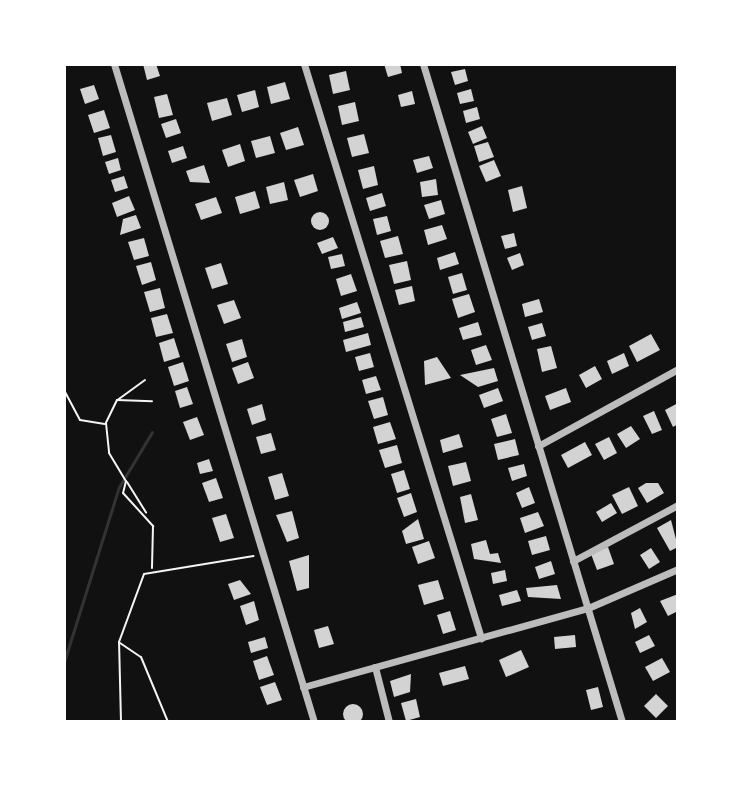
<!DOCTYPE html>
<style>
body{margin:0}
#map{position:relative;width:742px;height:786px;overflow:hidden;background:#111;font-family:Commissioner,sans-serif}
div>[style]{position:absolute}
.stream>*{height:3px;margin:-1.5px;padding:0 1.5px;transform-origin:1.5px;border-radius:1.5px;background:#333}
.building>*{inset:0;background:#d3d3d3}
.round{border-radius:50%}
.path>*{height:2px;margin:-1px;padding:0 1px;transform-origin:1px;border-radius:1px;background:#f5f5f5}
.minor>*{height:7px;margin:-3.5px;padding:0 3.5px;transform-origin:3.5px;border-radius:3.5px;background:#bcbcbc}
span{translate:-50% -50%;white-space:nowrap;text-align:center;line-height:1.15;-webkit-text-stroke:8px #fff;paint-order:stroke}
.frame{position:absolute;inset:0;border:66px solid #fff;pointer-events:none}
</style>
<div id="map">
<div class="stream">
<div style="left:64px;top:662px;width:183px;rotate:-72.6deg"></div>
<div style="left:119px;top:487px;width:64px;rotate:-59deg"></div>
</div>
<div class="building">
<div style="clip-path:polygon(143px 64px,156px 64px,160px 76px,147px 80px)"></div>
<div style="clip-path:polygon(384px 64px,400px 64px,402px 73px,388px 77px)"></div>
<div style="clip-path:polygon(465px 69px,468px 81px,455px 85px,451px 72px)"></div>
<div style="clip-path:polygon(346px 71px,350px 90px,333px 94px,329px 75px)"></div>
<div style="clip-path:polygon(285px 82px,290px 99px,271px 104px,267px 87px)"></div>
<div style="clip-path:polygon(94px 85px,99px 99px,85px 104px,80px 89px)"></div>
<div style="clip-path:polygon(471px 89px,474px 101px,460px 104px,457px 93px)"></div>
<div style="clip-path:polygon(255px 90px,259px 107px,242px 112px,237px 95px)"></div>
<div style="clip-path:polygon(412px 91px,415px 104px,401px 107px,398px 95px)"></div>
<div style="clip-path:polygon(167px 94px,173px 115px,159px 118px,154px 97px)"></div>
<div style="clip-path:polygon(227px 98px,232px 115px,212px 121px,207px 103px)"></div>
<div style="clip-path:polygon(355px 102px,359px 121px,342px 125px,338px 106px)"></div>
<div style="clip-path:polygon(477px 107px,480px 119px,466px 123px,463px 111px)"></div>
<div style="clip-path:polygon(104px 110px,110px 128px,94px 133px,88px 115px)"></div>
<div style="clip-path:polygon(176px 119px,181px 133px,166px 138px,161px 124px)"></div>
<div style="clip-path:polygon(482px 126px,487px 138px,473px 144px,468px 132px)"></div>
<div style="clip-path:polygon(298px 127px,304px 145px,286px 150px,280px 133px)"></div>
<div style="clip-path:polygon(364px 134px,369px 153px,352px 157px,347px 138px)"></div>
<div style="clip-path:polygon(111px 135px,116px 152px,103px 156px,98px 138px)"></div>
<div style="clip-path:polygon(270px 136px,275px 153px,256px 158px,251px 141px)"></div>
<div style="clip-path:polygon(488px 142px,494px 157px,479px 162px,474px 146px)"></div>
<div style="clip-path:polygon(240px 144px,245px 161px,228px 167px,222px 150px)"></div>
<div style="clip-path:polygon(183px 146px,187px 158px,172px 163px,168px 151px)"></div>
<div style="clip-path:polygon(429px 156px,433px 168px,417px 173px,413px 160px)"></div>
<div style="clip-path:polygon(118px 158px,121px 170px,109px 174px,105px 162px)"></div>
<div style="clip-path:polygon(494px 160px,501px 176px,486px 182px,479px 166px)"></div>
<div style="clip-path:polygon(204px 165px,210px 183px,190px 182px,186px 171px)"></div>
<div style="clip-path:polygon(374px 166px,378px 185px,363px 189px,358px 170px)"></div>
<div style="clip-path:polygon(313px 174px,318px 191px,300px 197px,294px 180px)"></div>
<div style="clip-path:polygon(124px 176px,128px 188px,115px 192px,111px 180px)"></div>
<div style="clip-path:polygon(436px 179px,438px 195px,422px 197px,420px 182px)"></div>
<div style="clip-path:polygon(284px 182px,288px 200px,270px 204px,266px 187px)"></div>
<div style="clip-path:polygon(522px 186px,527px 208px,513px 212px,508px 190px)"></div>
<div style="clip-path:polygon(255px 191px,260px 208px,240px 214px,235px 197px)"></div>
<div style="clip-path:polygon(382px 193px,386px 206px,370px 211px,366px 198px)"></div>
<div style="clip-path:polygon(129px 196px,135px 210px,117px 217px,112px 203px)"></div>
<div style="clip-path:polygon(216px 197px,222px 213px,201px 220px,195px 204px)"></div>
<div style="clip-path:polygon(441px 200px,445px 214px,429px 219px,424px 205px)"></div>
<div class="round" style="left:311px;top:212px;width:18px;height:18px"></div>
<div style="clip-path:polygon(136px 215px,141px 228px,120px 235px,123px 219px)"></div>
<div style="clip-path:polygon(387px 216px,391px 231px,377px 235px,373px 219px)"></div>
<div style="clip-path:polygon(442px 225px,447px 239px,428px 245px,424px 230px)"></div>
<div style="clip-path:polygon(514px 233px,517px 246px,505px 249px,501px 236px)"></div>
<div style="clip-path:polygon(398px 236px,403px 254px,385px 258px,380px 241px)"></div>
<div style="clip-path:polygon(333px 237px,338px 248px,322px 254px,317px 243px)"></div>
<div style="clip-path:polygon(144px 238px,149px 256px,134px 260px,128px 242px)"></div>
<div style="clip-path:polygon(455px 252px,459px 264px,440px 270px,437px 258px)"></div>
<div style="clip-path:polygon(520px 253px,524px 265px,512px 270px,507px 258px)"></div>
<div style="clip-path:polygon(342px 254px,345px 266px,331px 269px,328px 257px)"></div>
<div style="clip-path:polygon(407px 261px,411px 280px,394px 284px,389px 265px)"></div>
<div style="clip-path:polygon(151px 262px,156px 280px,142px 285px,136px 266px)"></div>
<div style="clip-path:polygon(221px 263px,228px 284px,212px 289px,205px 268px)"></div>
<div style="clip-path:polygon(462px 273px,467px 290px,453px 294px,448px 277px)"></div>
<div style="clip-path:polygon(351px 274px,357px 291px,341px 296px,336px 279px)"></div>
<div style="clip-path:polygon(412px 286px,415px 301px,399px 305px,395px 290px)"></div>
<div style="clip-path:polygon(160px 288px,165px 308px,150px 312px,144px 292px)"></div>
<div style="clip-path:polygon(469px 294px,475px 312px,458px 318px,452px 299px)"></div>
<div style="clip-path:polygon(539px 299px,543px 312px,525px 317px,522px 304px)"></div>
<div style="clip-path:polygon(234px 300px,241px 318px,224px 324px,217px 305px)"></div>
<div style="clip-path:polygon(357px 302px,361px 313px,342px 319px,339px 308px)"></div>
<div style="clip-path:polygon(167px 314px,173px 333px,156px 337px,151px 318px)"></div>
<div style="clip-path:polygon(361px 317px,364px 327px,345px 332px,343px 322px)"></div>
<div style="clip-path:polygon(478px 322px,482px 335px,463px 340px,459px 328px)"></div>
<div style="clip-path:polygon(542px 323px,546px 336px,532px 340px,528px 327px)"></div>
<div style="clip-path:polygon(368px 333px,371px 345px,346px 352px,343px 340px)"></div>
<div style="clip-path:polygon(651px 334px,660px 350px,637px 362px,629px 346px)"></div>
<div style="clip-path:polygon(174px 338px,180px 357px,164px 362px,159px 343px)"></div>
<div style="clip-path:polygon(242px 339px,247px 357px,232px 362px,226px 344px)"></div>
<div style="clip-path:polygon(486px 345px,492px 360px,476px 365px,471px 350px)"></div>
<div style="clip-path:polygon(551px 346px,557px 368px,542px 372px,537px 349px)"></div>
<div style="clip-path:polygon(370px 353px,374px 367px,359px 371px,355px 357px)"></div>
<div style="clip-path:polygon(624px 353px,629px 366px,612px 374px,607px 361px)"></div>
<div style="clip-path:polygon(437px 357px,451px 378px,425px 385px,424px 361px)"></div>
<div style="clip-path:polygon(183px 362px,189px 381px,174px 386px,168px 367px)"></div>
<div style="clip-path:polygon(248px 362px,254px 378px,238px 384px,232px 368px)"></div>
<div style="clip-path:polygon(595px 366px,602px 379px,586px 388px,579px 375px)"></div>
<div style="clip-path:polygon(494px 368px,498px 381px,478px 387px,460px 375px)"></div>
<div style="clip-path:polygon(376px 376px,381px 390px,366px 394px,362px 380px)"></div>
<div style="clip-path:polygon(187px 387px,193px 404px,180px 408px,175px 391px)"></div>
<div style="clip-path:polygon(498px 388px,503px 401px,484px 408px,479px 395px)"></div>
<div style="clip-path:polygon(566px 388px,571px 402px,550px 410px,545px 396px)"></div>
<div style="clip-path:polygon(383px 397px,388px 415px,374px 419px,368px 401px)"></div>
<div style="clip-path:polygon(678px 403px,678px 424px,673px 427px,665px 410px)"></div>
<div style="clip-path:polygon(262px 404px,266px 420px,252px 425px,247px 409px)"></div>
<div style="clip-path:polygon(654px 411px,662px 430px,652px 434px,643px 416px)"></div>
<div style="clip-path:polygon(506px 414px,512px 433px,497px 437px,491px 419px)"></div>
<div style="clip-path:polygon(197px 417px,204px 435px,190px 440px,183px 422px)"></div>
<div style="clip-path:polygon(390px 422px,396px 439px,378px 444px,373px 427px)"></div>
<div style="clip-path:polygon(631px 426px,640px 439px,626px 448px,617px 434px)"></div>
<div style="clip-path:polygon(271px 433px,276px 450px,261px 454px,256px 437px)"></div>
<div style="clip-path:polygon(459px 434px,463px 447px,443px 453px,440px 440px)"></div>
<div style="clip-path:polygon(609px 437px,617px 453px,604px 460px,595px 444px)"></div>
<div style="clip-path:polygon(515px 439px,519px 455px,498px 460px,494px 444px)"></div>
<div style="clip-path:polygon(585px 442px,592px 455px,568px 468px,561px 455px)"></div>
<div style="clip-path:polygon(397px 445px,402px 463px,385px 468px,379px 450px)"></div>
<div style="clip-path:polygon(209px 459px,213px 471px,200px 474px,197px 463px)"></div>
<div style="clip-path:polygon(466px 462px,471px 481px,453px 486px,448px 466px)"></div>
<div style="clip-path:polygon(524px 464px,527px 476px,512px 481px,508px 468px)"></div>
<div style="clip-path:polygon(404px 470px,410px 489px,397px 493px,391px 474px)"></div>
<div style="clip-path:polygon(282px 473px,289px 496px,275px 500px,268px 477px)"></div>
<div style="clip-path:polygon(216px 478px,223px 498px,209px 502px,202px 483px)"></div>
<div style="clip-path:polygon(646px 483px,658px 483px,664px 493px,647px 503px,638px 488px)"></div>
<div style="clip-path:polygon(529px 487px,535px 503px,522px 508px,516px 493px)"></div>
<div style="clip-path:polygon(629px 487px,638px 506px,622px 514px,612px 495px)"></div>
<div style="clip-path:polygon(411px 493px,417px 512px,404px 517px,397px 498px)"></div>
<div style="clip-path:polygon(471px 494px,478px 520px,465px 523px,460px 497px)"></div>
<div style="clip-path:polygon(611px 503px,617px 513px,602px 522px,596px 512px)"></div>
<div style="clip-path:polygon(292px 511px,299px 538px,287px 542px,276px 515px)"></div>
<div style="clip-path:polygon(538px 512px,544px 526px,525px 533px,520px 518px)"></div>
<div style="clip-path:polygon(226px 514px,234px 538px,220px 542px,212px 518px)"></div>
<div style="clip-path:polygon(418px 519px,424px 539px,406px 544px,402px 531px)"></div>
<div style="clip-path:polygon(671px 520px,678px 547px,670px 551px,657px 528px)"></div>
<div style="clip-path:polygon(546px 536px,550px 550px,532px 555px,528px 541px)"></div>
<div style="clip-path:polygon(486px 540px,490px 554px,498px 553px,501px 563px,474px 559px,471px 544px)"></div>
<div style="clip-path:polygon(429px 541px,435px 558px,418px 564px,412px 547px)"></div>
<div style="clip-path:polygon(608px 547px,614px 564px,597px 570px,591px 554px)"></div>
<div style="clip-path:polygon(651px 548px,660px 562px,649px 569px,640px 555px)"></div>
<div style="clip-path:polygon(309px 555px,309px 588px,297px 591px,289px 561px)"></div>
<div style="clip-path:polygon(551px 561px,555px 574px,539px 579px,535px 567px)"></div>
<div style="clip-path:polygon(505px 570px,507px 581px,493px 584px,491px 573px)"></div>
<div style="clip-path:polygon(240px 580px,251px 594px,234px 600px,228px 584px)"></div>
<div style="clip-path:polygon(438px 580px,444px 599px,424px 605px,418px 585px)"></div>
<div style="clip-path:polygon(557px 585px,561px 599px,528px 597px,526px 588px)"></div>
<div style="clip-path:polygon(517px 590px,521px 601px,502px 606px,499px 595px)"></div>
<div style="clip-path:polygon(678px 594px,678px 611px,668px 616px,660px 601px)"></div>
<div style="clip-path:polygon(254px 601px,259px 620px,246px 625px,240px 606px)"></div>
<div style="clip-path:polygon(640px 608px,647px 622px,635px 629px,631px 613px)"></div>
<div style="clip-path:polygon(450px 611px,456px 630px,443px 634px,437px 615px)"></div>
<div style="clip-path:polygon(328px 626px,334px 644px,319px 648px,314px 630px)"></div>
<div style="clip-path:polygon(575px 635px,576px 647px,555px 649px,554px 637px)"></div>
<div style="clip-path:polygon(649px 635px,655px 646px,640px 653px,635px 642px)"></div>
<div style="clip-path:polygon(265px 637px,268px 648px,251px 653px,248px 642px)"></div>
<div style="clip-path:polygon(521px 650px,529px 667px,506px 677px,499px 660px)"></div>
<div style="clip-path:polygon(267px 656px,274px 675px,259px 680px,253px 661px)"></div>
<div style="clip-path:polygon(662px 658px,670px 672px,653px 681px,645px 667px)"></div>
<div style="clip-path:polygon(465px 666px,469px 679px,443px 686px,439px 673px)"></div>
<div style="clip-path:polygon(411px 674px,410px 692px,394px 697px,390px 681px)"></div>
<div style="clip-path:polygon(275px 682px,282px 700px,267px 705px,260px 687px)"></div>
<div style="clip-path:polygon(598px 687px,603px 707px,591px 710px,586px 690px)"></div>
<div style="clip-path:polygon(656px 694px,668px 706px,656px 718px,644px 706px)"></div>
<div style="clip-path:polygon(416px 699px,420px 717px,406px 721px,401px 703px)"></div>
<div class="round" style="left:343px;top:704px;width:20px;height:20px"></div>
</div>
<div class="path">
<div style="left:145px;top:380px;width:34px;rotate:144deg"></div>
<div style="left:117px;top:400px;width:35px;rotate:2deg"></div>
<div style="left:64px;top:390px;width:34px;rotate:62deg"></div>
<div style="left:80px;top:420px;width:25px;rotate:9deg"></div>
<div style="left:117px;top:400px;width:25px;rotate:116deg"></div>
<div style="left:106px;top:423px;width:30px;rotate:84deg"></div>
<div style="left:109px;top:453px;width:33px;rotate:59deg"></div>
<div style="left:126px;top:481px;width:12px;rotate:104deg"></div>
<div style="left:123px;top:493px;width:45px;rotate:47.7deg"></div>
<div style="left:153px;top:526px;width:42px;rotate:91.4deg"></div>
<div style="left:127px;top:482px;width:36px;rotate:58deg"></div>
<div style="left:120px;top:643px;width:25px;rotate:34deg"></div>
<div style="left:141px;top:657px;width:70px;rotate:67.4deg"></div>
<div style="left:121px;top:722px;width:80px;rotate:-91.4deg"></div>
<div style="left:119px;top:642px;width:72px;rotate:-69.8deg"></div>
<div style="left:144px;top:574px;width:111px;rotate:-9.3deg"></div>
</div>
<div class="minor">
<div style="left:114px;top:64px;width:688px;rotate:73.09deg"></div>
<div style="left:304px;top:64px;width:601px;rotate:72.86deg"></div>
<div style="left:423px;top:64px;width:687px;rotate:73.17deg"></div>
<div style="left:538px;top:446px;width:160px;rotate:-28.8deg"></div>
<div style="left:573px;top:561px;width:119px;rotate:-28.1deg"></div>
<div style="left:375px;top:667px;width:57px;rotate:75.7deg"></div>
<div style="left:303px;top:687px;width:296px;rotate:-15.5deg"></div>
<div style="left:588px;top:608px;width:98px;rotate:-23.4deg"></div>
</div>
<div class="frame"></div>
</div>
